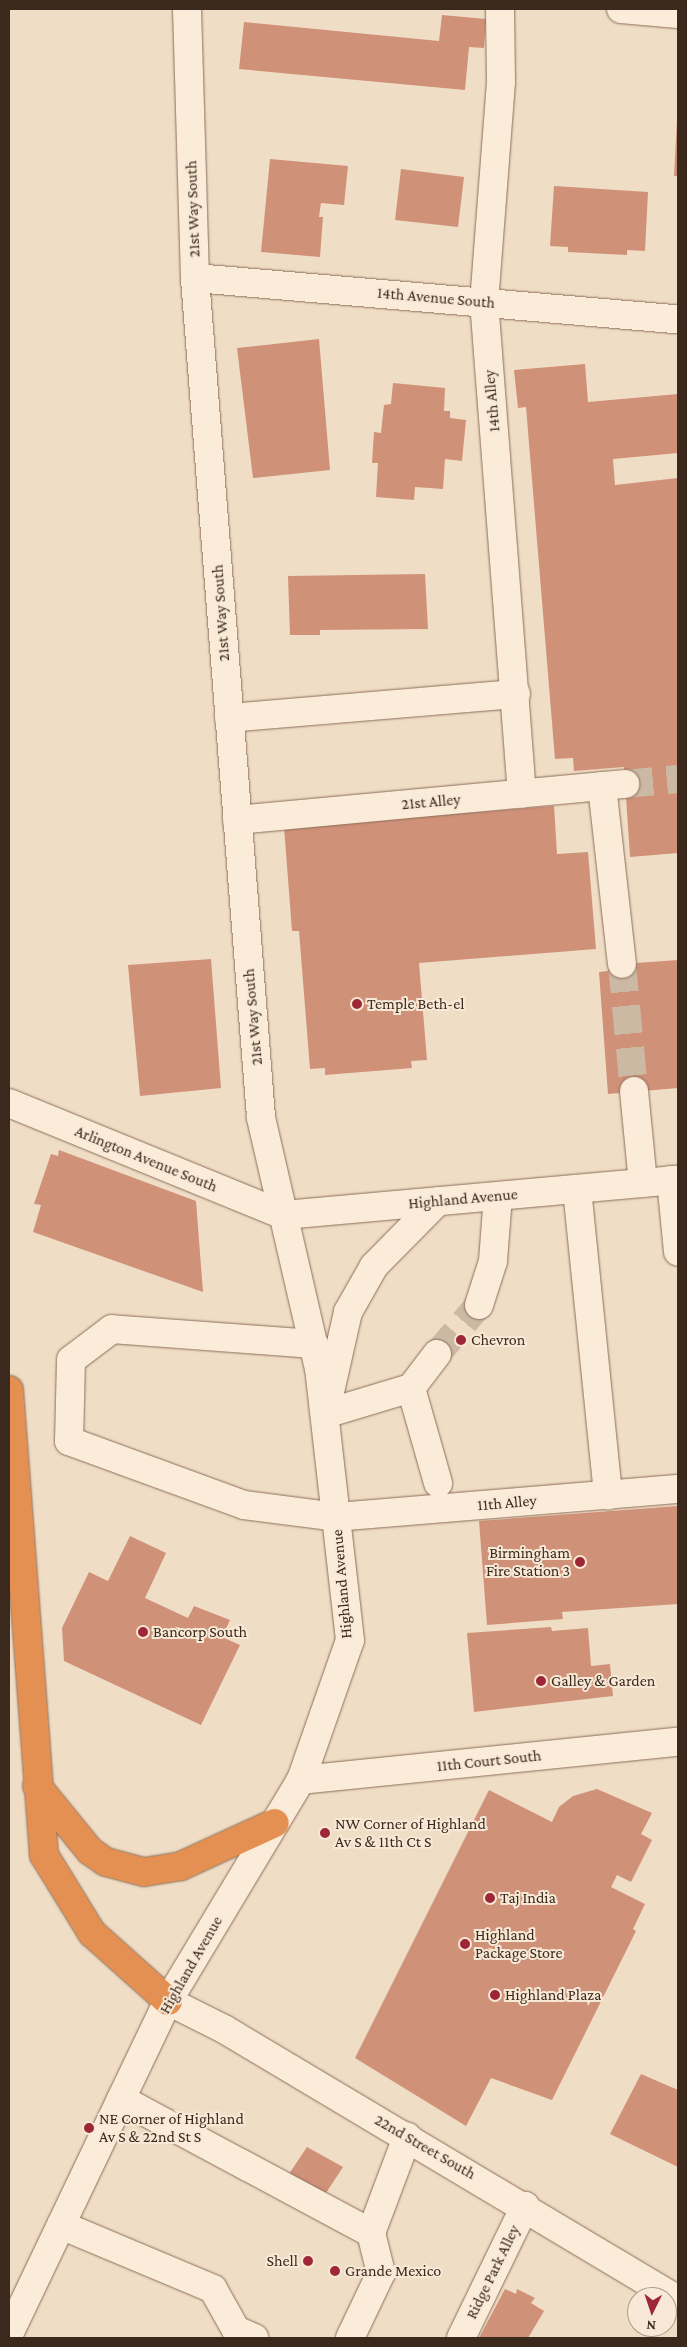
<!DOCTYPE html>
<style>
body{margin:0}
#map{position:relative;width:687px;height:2347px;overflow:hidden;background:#f0ddc5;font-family:"Crimson Pro",serif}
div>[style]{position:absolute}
.building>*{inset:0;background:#d09179}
.minor-tunnel>*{height:28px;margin-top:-14px;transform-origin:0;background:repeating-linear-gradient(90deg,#ccb9a4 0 28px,transparent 0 42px)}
.roads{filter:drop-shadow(0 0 1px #8c6e5a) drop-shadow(0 0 1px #8c6e5a)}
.minor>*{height:28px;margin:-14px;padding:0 14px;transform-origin:14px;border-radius:14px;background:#faecd8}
.highway>*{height:28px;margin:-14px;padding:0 14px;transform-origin:14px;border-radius:14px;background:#e39052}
.dots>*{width:14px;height:14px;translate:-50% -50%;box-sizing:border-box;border:2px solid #f7e9d5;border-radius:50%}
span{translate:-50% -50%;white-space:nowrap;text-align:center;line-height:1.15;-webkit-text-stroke:4px #f7e9d5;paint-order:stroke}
.street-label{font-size:16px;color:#3c291e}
.poi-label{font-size:16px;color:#3c291e}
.left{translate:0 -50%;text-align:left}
.right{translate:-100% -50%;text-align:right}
.frame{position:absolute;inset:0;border:10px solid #3c291e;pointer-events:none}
.north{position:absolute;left:627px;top:2287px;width:50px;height:50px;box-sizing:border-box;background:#f7e9d5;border:1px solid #ac9c8c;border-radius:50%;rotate:184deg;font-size:14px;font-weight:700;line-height:20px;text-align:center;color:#3c291e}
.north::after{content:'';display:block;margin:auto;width:18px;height:22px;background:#9e2737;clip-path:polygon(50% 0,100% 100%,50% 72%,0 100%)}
</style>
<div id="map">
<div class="building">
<div style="clip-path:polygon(442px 15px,486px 19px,484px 48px,469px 47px,465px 90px,239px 69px,244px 22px,439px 41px)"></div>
<div style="clip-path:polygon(677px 120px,678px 120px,678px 176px,674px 176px)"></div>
<div style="clip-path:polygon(270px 159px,348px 166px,344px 205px,321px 203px,319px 217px,323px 217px,320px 257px,261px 252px)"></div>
<div style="clip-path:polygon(401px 169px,464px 177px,458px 227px,395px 220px)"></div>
<div style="clip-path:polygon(554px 186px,648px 192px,645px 251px,627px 250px,627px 255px,568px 252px,568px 247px,550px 246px)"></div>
<div style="clip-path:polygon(319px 339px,330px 470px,253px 478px,237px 348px)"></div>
<div style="clip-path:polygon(585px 364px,588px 402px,678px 394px,678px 453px,613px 459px,615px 485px,678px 478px,678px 853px,630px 857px,624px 767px,574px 771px,573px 758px,555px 759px,526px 407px,518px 408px,514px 370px)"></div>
<div style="clip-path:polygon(393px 383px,445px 388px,444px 411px,450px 411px,450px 418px,466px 420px,462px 461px,445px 459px,443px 489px,415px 487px,414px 500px,376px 497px,378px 463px,372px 463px,374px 432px,381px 433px,384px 405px,391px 404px)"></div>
<div style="clip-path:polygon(425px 574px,428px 629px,320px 630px,320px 635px,290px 635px,288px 576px)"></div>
<div style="clip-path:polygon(554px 806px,557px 854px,588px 852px,596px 949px,419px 963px,427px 1060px,411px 1061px,412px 1068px,325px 1075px,325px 1068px,310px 1069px,299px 931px,292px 931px,284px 827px)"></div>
<div style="clip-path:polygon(211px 959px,221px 1088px,140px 1096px,128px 965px)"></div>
<div style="clip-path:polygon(678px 960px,678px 1088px,608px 1094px,599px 972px,608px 971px,608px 965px)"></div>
<div style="clip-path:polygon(59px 1150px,196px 1201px,203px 1292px,33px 1232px,41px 1205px,34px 1204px,51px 1154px,58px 1156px)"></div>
<div style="clip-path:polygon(678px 1506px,678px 1604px,562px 1612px,563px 1619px,487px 1625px,479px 1521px)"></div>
<div style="clip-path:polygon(130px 1536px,166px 1553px,145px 1598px,188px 1618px,194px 1606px,230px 1620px,222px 1637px,240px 1645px,201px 1725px,64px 1661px,62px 1628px,89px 1572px,108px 1581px)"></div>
<div style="clip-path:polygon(551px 1627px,552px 1631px,588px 1628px,591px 1666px,610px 1664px,613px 1696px,474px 1712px,467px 1633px)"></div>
<div style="clip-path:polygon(597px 1789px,652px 1813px,641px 1834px,652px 1840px,631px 1882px,617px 1875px,611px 1887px,645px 1904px,633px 1929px,636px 1931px,552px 2100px,491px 2078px,466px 2126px,355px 2058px,489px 1790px,552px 1822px,559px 1807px,573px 1796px)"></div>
<div style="clip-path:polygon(641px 2074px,678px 2090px,678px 2167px,610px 2134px)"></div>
<div style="clip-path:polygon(307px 2147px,343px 2167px,322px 2199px,287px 2177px)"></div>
<div style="clip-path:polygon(505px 2289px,516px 2294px,517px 2289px,535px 2298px,531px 2303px,544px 2311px,528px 2338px,479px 2338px)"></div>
</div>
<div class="minor-tunnel">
<div style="left:625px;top:784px;width:53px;rotate:-5.4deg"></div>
<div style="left:622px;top:964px;width:128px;rotate:84.6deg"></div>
<div style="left:437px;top:1354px;width:65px;rotate:-49.4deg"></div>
</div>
<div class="roads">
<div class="minor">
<div style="left:500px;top:9px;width:73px;rotate:89.2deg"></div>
<div style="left:501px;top:82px;width:220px;rotate:94.4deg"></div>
<div style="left:484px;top:301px;width:494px;rotate:85.6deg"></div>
<div style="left:621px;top:9px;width:57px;rotate:5deg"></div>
<div style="left:195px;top:278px;width:485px;rotate:4.9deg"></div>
<div style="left:229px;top:718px;width:288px;rotate:-4.8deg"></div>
<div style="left:602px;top:786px;width:179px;rotate:83.6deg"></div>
<div style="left:237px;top:820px;width:390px;rotate:-5.3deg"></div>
<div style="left:634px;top:1091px;width:92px;rotate:84.4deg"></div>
<div style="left:9px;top:1103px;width:297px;rotate:22.2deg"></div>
<div style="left:284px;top:1215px;width:396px;rotate:-5.1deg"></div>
<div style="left:671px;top:1180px;width:72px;rotate:84.4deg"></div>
<div style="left:577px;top:1189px;width:308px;rotate:84.2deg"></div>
<div style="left:479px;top:1305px;width:46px;rotate:-72.3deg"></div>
<div style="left:493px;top:1261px;width:65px;rotate:-85.6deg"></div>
<div style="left:314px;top:1344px;width:203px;rotate:-175.8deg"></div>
<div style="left:112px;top:1329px;width:51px;rotate:142.9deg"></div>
<div style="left:71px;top:1360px;width:81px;rotate:91.4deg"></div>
<div style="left:69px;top:1441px;width:186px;rotate:20.1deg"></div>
<div style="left:244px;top:1505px;width:93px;rotate:7.4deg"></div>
<div style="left:336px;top:1517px;width:343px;rotate:-4.7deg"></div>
<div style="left:437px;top:1354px;width:43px;rotate:127.4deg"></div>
<div style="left:411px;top:1388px;width:90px;rotate:163.2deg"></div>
<div style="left:325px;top:1414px;width:105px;rotate:-77.3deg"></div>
<div style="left:348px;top:1312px;width:53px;rotate:-60.5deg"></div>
<div style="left:374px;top:1266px;width:91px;rotate:-45.4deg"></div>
<div style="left:411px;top:1388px;width:99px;rotate:74.1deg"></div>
<div style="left:301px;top:1780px;width:379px;rotate:-5.8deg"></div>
<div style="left:168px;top:2001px;width:63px;rotate:26.6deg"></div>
<div style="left:224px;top:2029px;width:529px;rotate:30.83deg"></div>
<div style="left:121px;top:2099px;width:284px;rotate:28.2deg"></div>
<div style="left:61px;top:2225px;width:165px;rotate:22.8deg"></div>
<div style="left:213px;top:2289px;width:47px;rotate:60.7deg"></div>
<div style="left:236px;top:2330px;width:20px;rotate:24deg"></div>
<div style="left:9px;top:2334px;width:369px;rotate:-64.5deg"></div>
<div style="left:168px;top:2001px;width:258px;rotate:-59deg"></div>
<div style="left:301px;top:1780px;width:148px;rotate:-70.7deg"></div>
<div style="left:350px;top:1640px;width:273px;rotate:-96.5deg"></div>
<div style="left:319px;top:1369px;width:259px;rotate:-103deg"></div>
<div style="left:261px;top:1117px;width:842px;rotate:-94.5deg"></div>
<div style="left:195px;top:278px;width:269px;rotate:-91.7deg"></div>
<div style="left:350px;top:2338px;width:72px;rotate:-64.5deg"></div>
<div style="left:381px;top:2273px;width:41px;rotate:-104deg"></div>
<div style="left:371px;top:2233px;width:103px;rotate:-69.4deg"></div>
<div style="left:461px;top:2338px;width:147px;rotate:-64.1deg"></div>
</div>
<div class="highway">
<div style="left:9px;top:1390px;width:466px;rotate:85.7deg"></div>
<div style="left:44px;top:1855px;width:92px;rotate:58.4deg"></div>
<div style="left:92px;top:1933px;width:102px;rotate:41.8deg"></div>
<div style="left:37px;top:1786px;width:84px;rotate:50.8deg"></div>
<div style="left:90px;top:1851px;width:19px;rotate:35deg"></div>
<div style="left:106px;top:1862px;width:39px;rotate:15deg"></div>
<div style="left:144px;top:1872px;width:37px;rotate:-9deg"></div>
<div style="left:181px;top:1866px;width:103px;rotate:-24.6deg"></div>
</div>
</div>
<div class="dots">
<div style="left:357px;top:1004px;background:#9e2737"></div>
<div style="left:461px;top:1340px;background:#9e2737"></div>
<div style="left:580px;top:1562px;background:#9e2737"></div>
<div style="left:143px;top:1632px;background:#9e2737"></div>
<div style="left:541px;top:1681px;background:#9e2737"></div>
<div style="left:325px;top:1833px;background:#9e2737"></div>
<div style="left:490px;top:1898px;background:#9e2737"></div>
<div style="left:465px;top:1944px;background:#9e2737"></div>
<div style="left:495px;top:1995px;background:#9e2737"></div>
<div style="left:89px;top:2128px;background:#9e2737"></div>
<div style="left:308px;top:2261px;background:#9e2737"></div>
<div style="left:335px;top:2271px;background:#9e2737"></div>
</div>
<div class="street-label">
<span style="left:193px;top:209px;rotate:-92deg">21st Way South</span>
<span style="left:436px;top:298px;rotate:5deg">14th Avenue South</span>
<span style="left:492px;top:401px;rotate:-95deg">14th Alley</span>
<span style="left:221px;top:613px;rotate:-94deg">21st Way South</span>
<span style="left:431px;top:802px;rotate:-5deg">21st Alley</span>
<span style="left:253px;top:1017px;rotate:-95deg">21st Way South</span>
<span style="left:146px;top:1159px;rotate:22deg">Arlington Avenue South</span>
<span style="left:463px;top:1199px;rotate:-5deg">Highland Avenue</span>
<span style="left:507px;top:1503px;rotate:-5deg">11th Alley</span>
<span style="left:342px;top:1584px;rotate:-95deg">Highland Avenue</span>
<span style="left:489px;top:1761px;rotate:-6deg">11th Court South</span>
<span style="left:191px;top:1965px;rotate:-60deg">Highland Avenue</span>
<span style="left:425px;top:2147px;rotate:30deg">22nd Street South</span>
<span style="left:493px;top:2272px;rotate:-64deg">Ridge Park Alley</span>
</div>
<div class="poi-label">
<span class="left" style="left:367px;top:1004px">Temple Beth-el</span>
<span class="left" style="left:471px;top:1340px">Chevron</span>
<span class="right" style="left:570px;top:1562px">Birmingham<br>Fire Station 3</span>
<span class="left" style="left:153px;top:1632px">Bancorp South</span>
<span class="left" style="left:551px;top:1681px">Galley &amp; Garden</span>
<span class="left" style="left:335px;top:1833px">NW Corner of Highland<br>Av S &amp; 11th Ct S</span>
<span class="left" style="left:500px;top:1898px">Taj India</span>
<span class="left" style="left:475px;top:1944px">Highland<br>Package Store</span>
<span class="left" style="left:505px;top:1995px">Highland Plaza</span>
<span class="left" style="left:99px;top:2128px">NE Corner of Highland<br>Av S &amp; 22nd St S</span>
<span class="right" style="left:298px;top:2261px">Shell</span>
<span class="left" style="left:345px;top:2271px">Grande Mexico</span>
</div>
<div class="frame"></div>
<div class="north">N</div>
</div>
